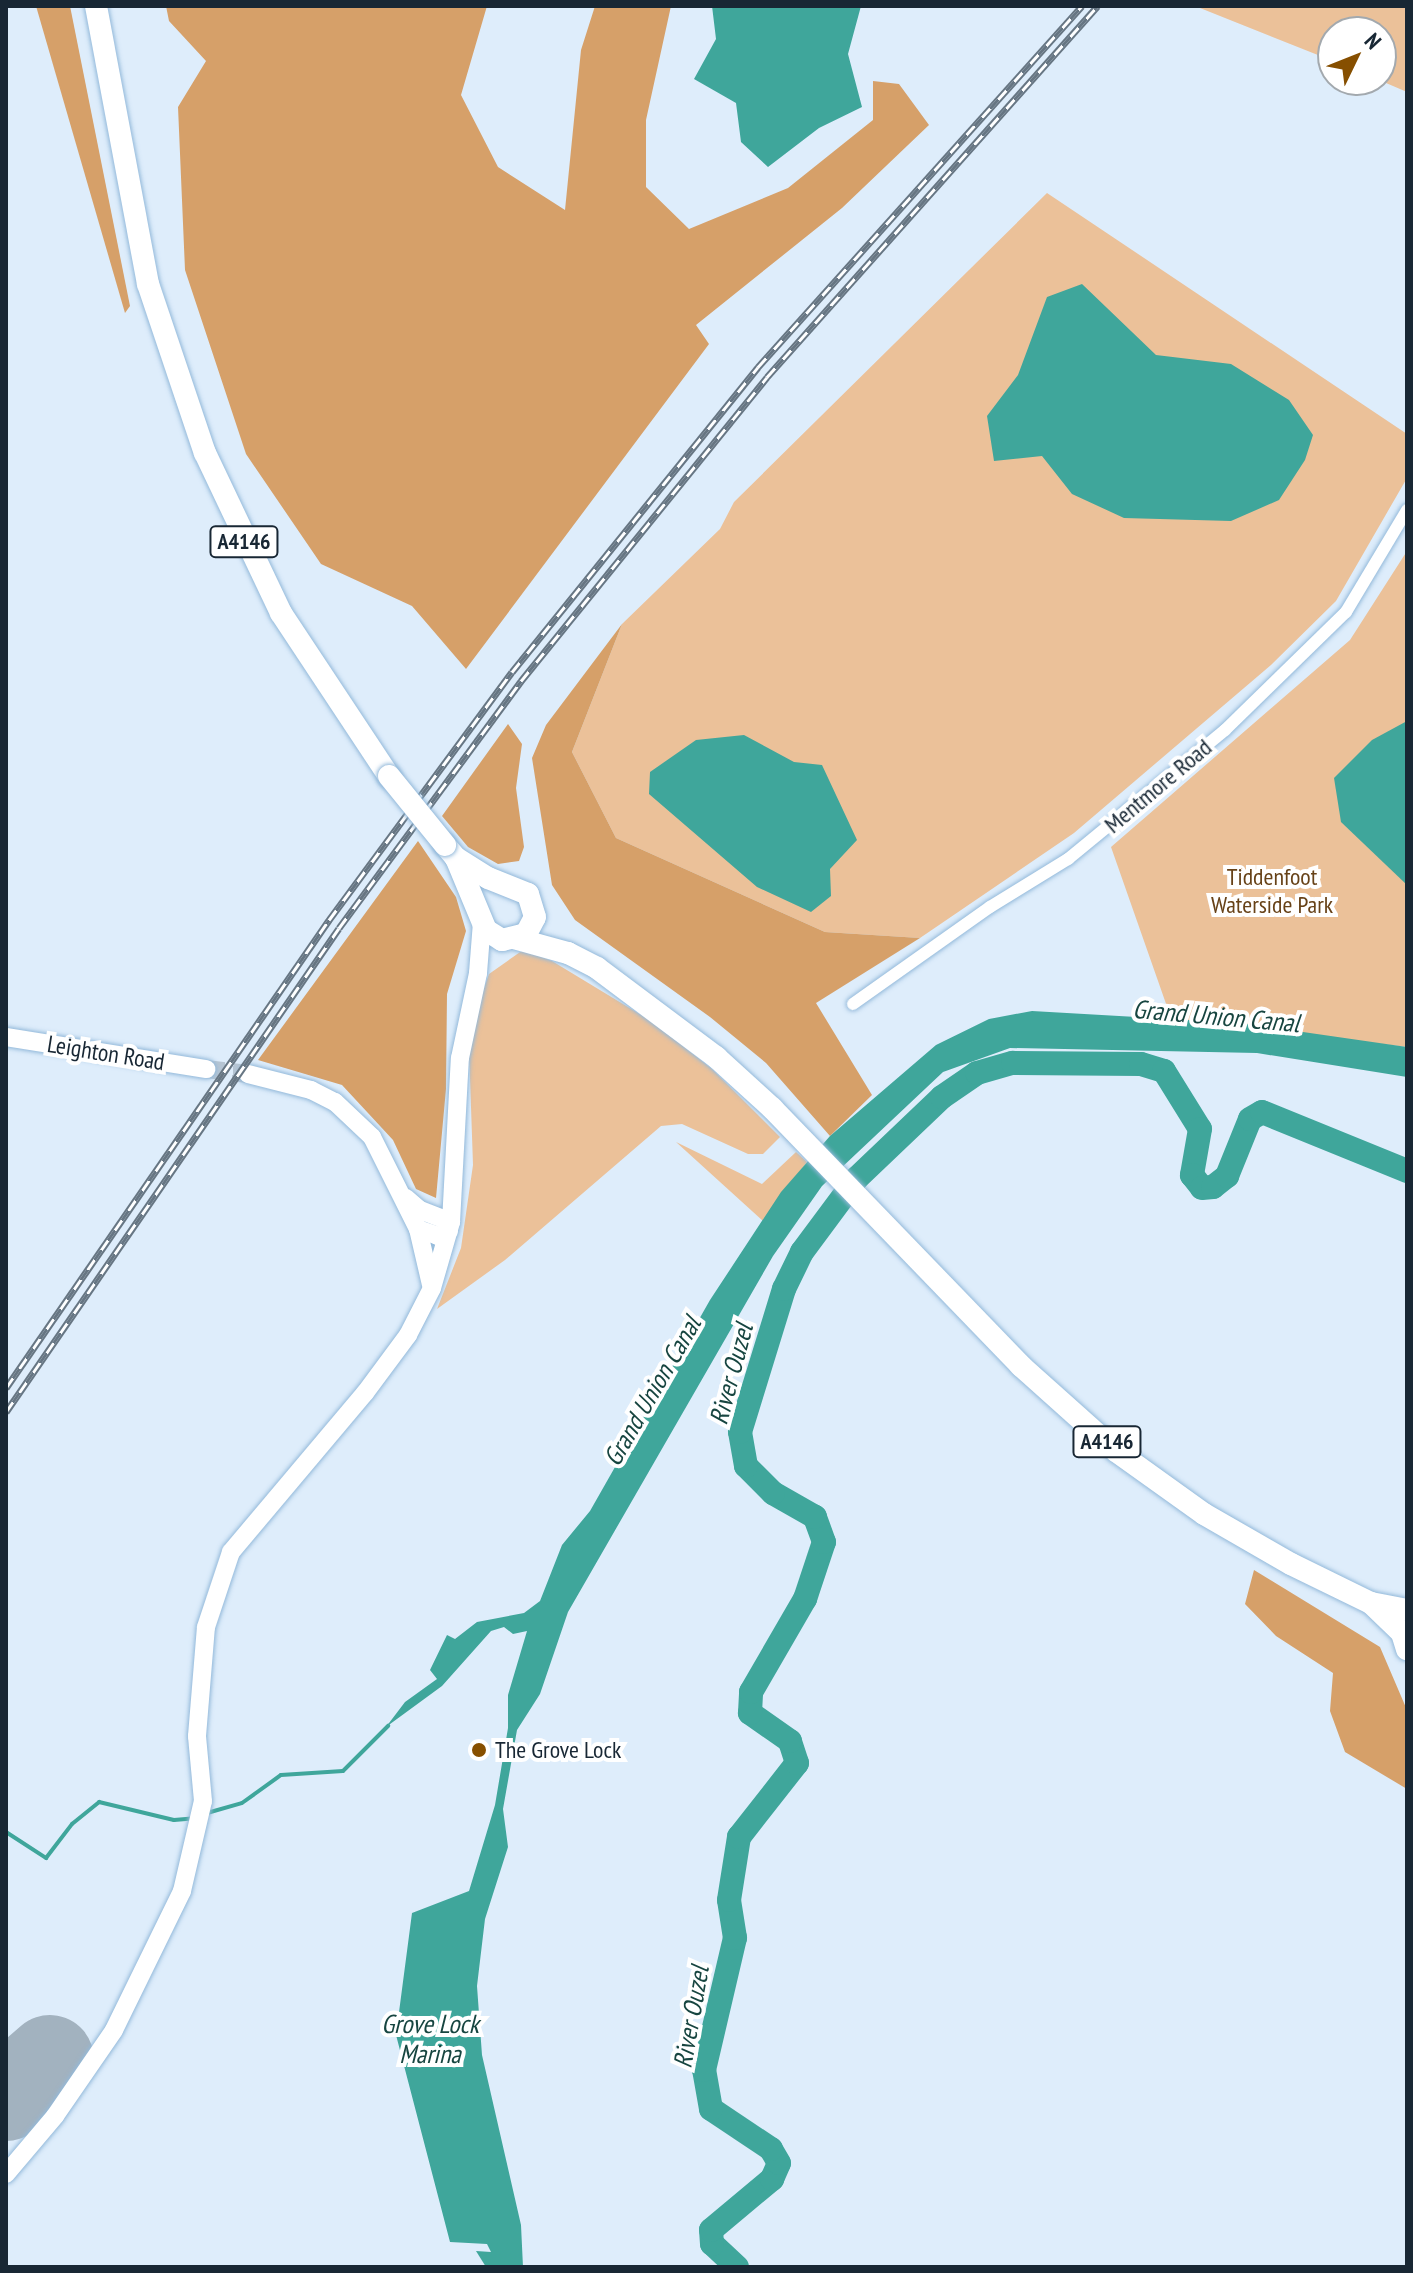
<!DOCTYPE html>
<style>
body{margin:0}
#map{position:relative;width:1413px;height:2273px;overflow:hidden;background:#deedfb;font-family:"PT Sans Narrow",sans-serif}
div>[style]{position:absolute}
.green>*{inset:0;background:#ebc199}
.forest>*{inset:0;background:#d6a069}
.water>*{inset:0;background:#3fa69b}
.stream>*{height:4px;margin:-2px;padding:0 2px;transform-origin:2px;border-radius:2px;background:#3fa69b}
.river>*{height:24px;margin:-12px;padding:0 12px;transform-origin:12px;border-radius:12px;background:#3fa69b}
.runway>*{height:88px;margin:-44px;padding:0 44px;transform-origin:44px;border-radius:44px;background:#a2b2bf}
.secondary-tunnel>*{height:18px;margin-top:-9px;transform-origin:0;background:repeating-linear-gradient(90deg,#b6c5d3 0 18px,transparent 0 27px)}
.roads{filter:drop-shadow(0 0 2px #93b9da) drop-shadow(0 0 2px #93b9da)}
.street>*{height:12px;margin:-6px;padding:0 6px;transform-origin:6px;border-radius:6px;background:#fff}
.secondary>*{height:18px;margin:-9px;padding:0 9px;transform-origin:9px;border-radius:9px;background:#fff}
.highway>*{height:22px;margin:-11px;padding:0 11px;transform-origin:11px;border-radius:11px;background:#fff}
.rail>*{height:7px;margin-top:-3.5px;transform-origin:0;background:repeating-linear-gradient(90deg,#fff 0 12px,#677683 0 24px);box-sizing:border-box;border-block:2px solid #677683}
.bridges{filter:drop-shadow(0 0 2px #93b9da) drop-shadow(0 0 2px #93b9da)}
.highway-bridge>*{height:22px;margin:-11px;padding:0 11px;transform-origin:11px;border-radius:11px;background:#fff}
.dots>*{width:22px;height:22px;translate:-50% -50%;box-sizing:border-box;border:4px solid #fff;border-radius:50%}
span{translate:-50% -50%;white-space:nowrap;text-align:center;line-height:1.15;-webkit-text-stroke:8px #fff;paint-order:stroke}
.shield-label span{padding:2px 6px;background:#fff;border:2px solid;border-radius:6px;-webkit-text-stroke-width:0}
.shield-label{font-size:22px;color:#182734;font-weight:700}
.street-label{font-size:24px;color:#182734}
.park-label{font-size:24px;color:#674218}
.poi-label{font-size:24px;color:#182734}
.left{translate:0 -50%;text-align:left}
.water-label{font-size:26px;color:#174540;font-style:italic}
.frame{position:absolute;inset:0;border:8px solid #182734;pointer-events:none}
.north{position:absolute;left:1317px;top:16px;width:80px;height:80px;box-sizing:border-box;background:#fff;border:2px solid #a3a9ae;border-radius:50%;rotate:47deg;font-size:22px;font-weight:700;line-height:32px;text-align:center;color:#182734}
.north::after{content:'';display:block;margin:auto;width:28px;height:36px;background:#864f00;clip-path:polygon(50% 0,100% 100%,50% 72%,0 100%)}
</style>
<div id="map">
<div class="green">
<div style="clip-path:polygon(1195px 6px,1407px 6px,1407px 92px,1379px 80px,1381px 32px,1333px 32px,1333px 61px)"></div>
<div style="clip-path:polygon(1047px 193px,1407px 434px,1407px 478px,1336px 601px,1271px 665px,1074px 833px,920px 938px,825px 932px,616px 838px,572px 752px,622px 624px,720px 529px,734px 502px)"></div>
<div style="clip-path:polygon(1407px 551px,1407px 1047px,1171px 1018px,1111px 847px,1350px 640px)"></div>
<div style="clip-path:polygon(523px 950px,552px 961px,651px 1021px,712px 1069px,780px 1137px,763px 1154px,748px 1154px,682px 1124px,661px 1126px,505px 1260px,437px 1309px,461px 1248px,473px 1165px,469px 1049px,476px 1011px,489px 974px)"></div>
<div style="clip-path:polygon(676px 1142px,762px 1184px,796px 1152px,807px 1162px,763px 1221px)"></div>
</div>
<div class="forest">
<div style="clip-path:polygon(36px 6px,70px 6px,130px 306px,125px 313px)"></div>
<div style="clip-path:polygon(166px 6px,487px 6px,461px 95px,498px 167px,565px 210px,581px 50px,595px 6px,671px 6px,646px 120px,646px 187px,689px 229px,788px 188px,873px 120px,873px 81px,899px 84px,929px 125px,842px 208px,696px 325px,709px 344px,466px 669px,412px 606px,321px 564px,246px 454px,185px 270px,178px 107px,206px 61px,169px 21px)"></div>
<div style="clip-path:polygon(622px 624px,572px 752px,616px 838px,825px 932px,920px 938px,816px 1003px,872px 1095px,830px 1136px,766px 1063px,710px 1017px,575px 920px,552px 885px,532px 758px,546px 725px)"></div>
<div style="clip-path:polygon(508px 724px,522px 744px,516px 788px,524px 847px,519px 861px,498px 864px,468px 847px,442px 816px)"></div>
<div style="clip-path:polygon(418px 841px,456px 897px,466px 931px,447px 994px,446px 1089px,436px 1198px,416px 1189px,393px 1140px,342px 1085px,258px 1060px)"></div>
<div style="clip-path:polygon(1254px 1570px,1380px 1647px,1407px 1710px,1407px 1789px,1345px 1752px,1330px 1711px,1333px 1673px,1276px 1636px,1245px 1604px)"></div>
</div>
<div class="water">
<div style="clip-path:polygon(712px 6px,861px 6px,848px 54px,862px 107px,819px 128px,768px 167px,741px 142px,736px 103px,694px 79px,716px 39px)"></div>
<div style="clip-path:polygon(1082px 284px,1156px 355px,1231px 364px,1289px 400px,1313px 435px,1305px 460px,1279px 500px,1231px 521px,1124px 518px,1072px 494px,1042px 456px,994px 461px,987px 416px,1018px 375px,1047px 297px)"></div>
<div style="clip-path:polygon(1407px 721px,1407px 885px,1341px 822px,1334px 778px,1372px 740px)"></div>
<div style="clip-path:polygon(744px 735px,794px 762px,822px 765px,857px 840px,830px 869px,831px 896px,811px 912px,757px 887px,649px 794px,650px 772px,696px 740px)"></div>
<div style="clip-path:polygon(1032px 1011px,1241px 1023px,1407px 1047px,1407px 1077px,1257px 1053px,1010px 1048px,943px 1072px,822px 1186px,773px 1256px,568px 1612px,540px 1694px,517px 1730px,503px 1809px,508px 1847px,485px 1919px,477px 1986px,482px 2055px,521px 2225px,523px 2267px,486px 2267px,476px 2251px,491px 2252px,487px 2244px,450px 2242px,396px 2035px,412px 1913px,469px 1891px,495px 1805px,508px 1728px,508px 1695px,527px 1631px,513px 1634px,504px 1627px,491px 1631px,442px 1686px,386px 1727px,405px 1702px,437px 1679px,430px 1670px,447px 1635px,455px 1639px,477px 1622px,524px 1613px,540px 1601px,562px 1545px,590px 1511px,710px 1300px,781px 1192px,830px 1136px,936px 1045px,989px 1019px)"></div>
</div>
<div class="stream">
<div style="left:207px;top:1813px;width:36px;rotate:-16deg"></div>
<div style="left:242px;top:1803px;width:48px;rotate:-35.7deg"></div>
<div style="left:281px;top:1775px;width:62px;rotate:-3.7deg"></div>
<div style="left:343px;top:1771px;width:64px;rotate:-45deg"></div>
<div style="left:6px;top:1832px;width:48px;rotate:33deg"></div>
<div style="left:46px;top:1858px;width:43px;rotate:-52.6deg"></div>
<div style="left:72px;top:1824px;width:35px;rotate:-39deg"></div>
<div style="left:99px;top:1802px;width:77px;rotate:13.5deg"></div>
<div style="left:174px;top:1820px;width:21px;rotate:-5deg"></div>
</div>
<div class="river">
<div style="left:737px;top:2267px;width:34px;rotate:-137deg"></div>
<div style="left:712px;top:2244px;width:14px;rotate:-94deg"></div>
<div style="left:711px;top:2230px;width:80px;rotate:-39.9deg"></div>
<div style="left:772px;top:2179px;width:17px;rotate:-66deg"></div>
<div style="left:779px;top:2163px;width:16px;rotate:-120deg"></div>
<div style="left:771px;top:2149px;width:72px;rotate:-146.3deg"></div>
<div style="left:711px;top:2109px;width:40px;rotate:-100deg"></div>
<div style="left:704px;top:2070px;width:136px;rotate:-76.8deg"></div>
<div style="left:735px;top:1938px;width:38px;rotate:-99deg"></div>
<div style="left:729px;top:1900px;width:64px;rotate:-81deg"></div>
<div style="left:739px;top:1837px;width:94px;rotate:-51.9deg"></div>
<div style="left:797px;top:1763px;width:23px;rotate:-108deg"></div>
<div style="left:790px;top:1741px;width:49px;rotate:-145deg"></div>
<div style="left:750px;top:1713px;width:21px;rotate:-87deg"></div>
<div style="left:751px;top:1692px;width:108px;rotate:-59.9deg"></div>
<div style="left:805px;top:1599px;width:60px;rotate:-71.6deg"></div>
<div style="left:824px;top:1542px;width:27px;rotate:-110deg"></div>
<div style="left:815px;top:1517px;width:48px;rotate:-150.3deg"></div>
<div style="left:773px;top:1493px;width:38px;rotate:-135deg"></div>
<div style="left:746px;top:1466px;width:35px;rotate:-100deg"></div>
<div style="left:740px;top:1432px;width:150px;rotate:-72.9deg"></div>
<div style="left:784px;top:1289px;width:41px;rotate:-64.1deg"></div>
<div style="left:802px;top:1252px;width:92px;rotate:-53.4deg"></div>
<div style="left:857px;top:1178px;width:117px;rotate:-43.6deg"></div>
<div style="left:942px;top:1097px;width:42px;rotate:-34.4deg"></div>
<div style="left:977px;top:1073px;width:37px;rotate:-16deg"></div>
<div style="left:1013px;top:1063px;width:128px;rotate:0.4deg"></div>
<div style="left:1141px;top:1064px;width:24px;rotate:17deg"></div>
<div style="left:1164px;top:1071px;width:68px;rotate:58.2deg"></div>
<div style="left:1200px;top:1129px;width:47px;rotate:99.9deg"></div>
<div style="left:1192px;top:1175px;width:16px;rotate:52deg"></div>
<div style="left:1202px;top:1188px;width:11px;rotate:-5deg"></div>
<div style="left:1213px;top:1187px;width:18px;rotate:-38deg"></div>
<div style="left:1227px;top:1176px;width:61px;rotate:-68deg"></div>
<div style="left:1250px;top:1119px;width:14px;rotate:-30deg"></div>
<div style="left:1262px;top:1112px;width:157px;rotate:22.1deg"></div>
</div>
<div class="runway">
<div style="left:6px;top:2097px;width:58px;rotate:-40.8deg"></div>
</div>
<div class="secondary-tunnel">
<div style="left:206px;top:1069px;width:42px;rotate:6.8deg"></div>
</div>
<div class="roads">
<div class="street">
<div style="left:853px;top:1004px;width:168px;rotate:-35.3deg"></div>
<div style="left:990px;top:907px;width:92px;rotate:-31.6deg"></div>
<div style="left:1068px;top:859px;width:203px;rotate:-39.4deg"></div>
<div style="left:1225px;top:730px;width:169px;rotate:-44.3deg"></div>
<div style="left:1346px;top:612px;width:119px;rotate:-59.1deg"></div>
</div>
<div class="secondary">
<div style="left:6px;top:1037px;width:203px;rotate:9.1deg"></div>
<div style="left:248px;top:1074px;width:65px;rotate:14.3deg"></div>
<div style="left:311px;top:1090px;width:27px;rotate:27deg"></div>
<div style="left:335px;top:1102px;width:51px;rotate:43.4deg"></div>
<div style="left:372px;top:1137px;width:103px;rotate:63.4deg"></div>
<div style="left:418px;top:1229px;width:21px;rotate:19deg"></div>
<div style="left:438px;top:1236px;width:12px;rotate:-24deg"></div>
<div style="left:406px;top:1198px;width:18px;rotate:41deg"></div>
<div style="left:420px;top:1210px;width:33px;rotate:21deg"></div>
<div style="left:418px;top:1229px;width:57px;rotate:76.9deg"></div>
<div style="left:6px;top:2174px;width:76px;rotate:-49.8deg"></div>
<div style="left:55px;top:2116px;width:104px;rotate:-55.5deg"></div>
<div style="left:114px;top:2030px;width:155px;rotate:-63.9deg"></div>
<div style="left:182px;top:1891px;width:92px;rotate:-76.9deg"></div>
<div style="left:203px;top:1801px;width:65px;rotate:-95.3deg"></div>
<div style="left:197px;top:1736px;width:109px;rotate:-85.3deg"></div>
<div style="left:206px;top:1627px;width:79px;rotate:-71.6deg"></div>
<div style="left:231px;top:1552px;width:208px;rotate:-49.9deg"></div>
<div style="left:365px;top:1393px;width:72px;rotate:-53.4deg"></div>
<div style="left:408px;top:1335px;width:53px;rotate:-62.9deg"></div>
<div style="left:432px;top:1288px;width:69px;rotate:-73.9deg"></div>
<div style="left:451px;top:1222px;width:164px;rotate:-86.9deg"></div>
<div style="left:460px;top:1058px;width:87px;rotate:-78deg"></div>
<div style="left:478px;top:973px;width:51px;rotate:-85.5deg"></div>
</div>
<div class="highway">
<div style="left:96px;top:6px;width:283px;rotate:79.4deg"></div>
<div style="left:148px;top:284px;width:178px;rotate:71.4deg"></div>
<div style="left:205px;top:453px;width:177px;rotate:64.6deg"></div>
<div style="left:281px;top:613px;width:196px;rotate:56.5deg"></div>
<div style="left:445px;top:845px;width:17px;rotate:50deg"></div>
<div style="left:456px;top:858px;width:78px;rotate:67.4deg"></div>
<div style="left:486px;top:930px;width:19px;rotate:32deg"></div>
<div style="left:502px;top:940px;width:25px;rotate:-14deg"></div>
<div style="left:526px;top:934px;width:19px;rotate:-62deg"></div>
<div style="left:535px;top:917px;width:24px;rotate:-107deg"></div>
<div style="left:528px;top:894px;width:43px;rotate:-158.2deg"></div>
<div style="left:488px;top:878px;width:38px;rotate:-148deg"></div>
<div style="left:517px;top:939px;width:53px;rotate:15.4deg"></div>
<div style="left:568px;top:953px;width:33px;rotate:27deg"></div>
<div style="left:597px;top:968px;width:149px;rotate:36.8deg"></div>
<div style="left:716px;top:1057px;width:76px;rotate:42.3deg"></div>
<div style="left:772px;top:1108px;width:359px;rotate:46deg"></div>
<div style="left:1021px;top:1366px;width:127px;rotate:41.8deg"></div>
<div style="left:1116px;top:1451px;width:108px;rotate:35.6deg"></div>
<div style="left:1204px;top:1514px;width:100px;rotate:29.9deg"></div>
<div style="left:1291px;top:1564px;width:89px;rotate:26deg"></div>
<div style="left:1371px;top:1603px;width:37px;rotate:11deg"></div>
<div style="left:1371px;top:1603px;width:43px;rotate:44.1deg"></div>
<div style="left:1402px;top:1633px;width:17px;rotate:73deg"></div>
</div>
</div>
<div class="rail">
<div style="left:6px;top:1388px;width:569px;rotate:-55.39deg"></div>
<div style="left:329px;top:920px;width:308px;rotate:-53.6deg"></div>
<div style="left:512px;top:672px;width:392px;rotate:-51.1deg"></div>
<div style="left:758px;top:367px;width:485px;rotate:-48.1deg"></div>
<div style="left:6px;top:1412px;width:587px;rotate:-55.47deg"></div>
<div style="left:339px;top:928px;width:307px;rotate:-53.6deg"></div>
<div style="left:521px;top:681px;width:391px;rotate:-51deg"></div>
<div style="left:767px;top:377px;width:497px;rotate:-48.3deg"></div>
</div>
<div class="bridges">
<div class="highway-bridge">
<div style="left:389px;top:776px;width:89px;rotate:50.9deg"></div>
</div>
</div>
<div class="dots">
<div style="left:479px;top:1750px;background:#864f00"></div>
</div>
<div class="shield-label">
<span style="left:244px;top:542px">A4146</span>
<span style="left:1107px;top:1442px">A4146</span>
</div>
<div class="street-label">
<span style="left:1158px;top:786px;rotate:-40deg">Mentmore Road</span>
<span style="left:106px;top:1053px;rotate:9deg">Leighton Road</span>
</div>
<div class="park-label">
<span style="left:1272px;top:891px">Tiddenfoot<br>Waterside Park</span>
</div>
<div class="poi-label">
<span class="left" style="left:495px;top:1750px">The Grove Lock</span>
</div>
<div class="water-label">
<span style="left:1216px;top:1016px;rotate:5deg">Grand Union Canal</span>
<span style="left:731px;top:1374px;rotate:-75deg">River Ouzel</span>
<span style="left:652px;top:1391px;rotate:-60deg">Grand Union Canal</span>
<span style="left:691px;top:2017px;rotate:-80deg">River Ouzel</span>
<span style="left:430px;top:2039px">Grove Lock<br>Marina</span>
</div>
<div class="frame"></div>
<div class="north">N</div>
</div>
